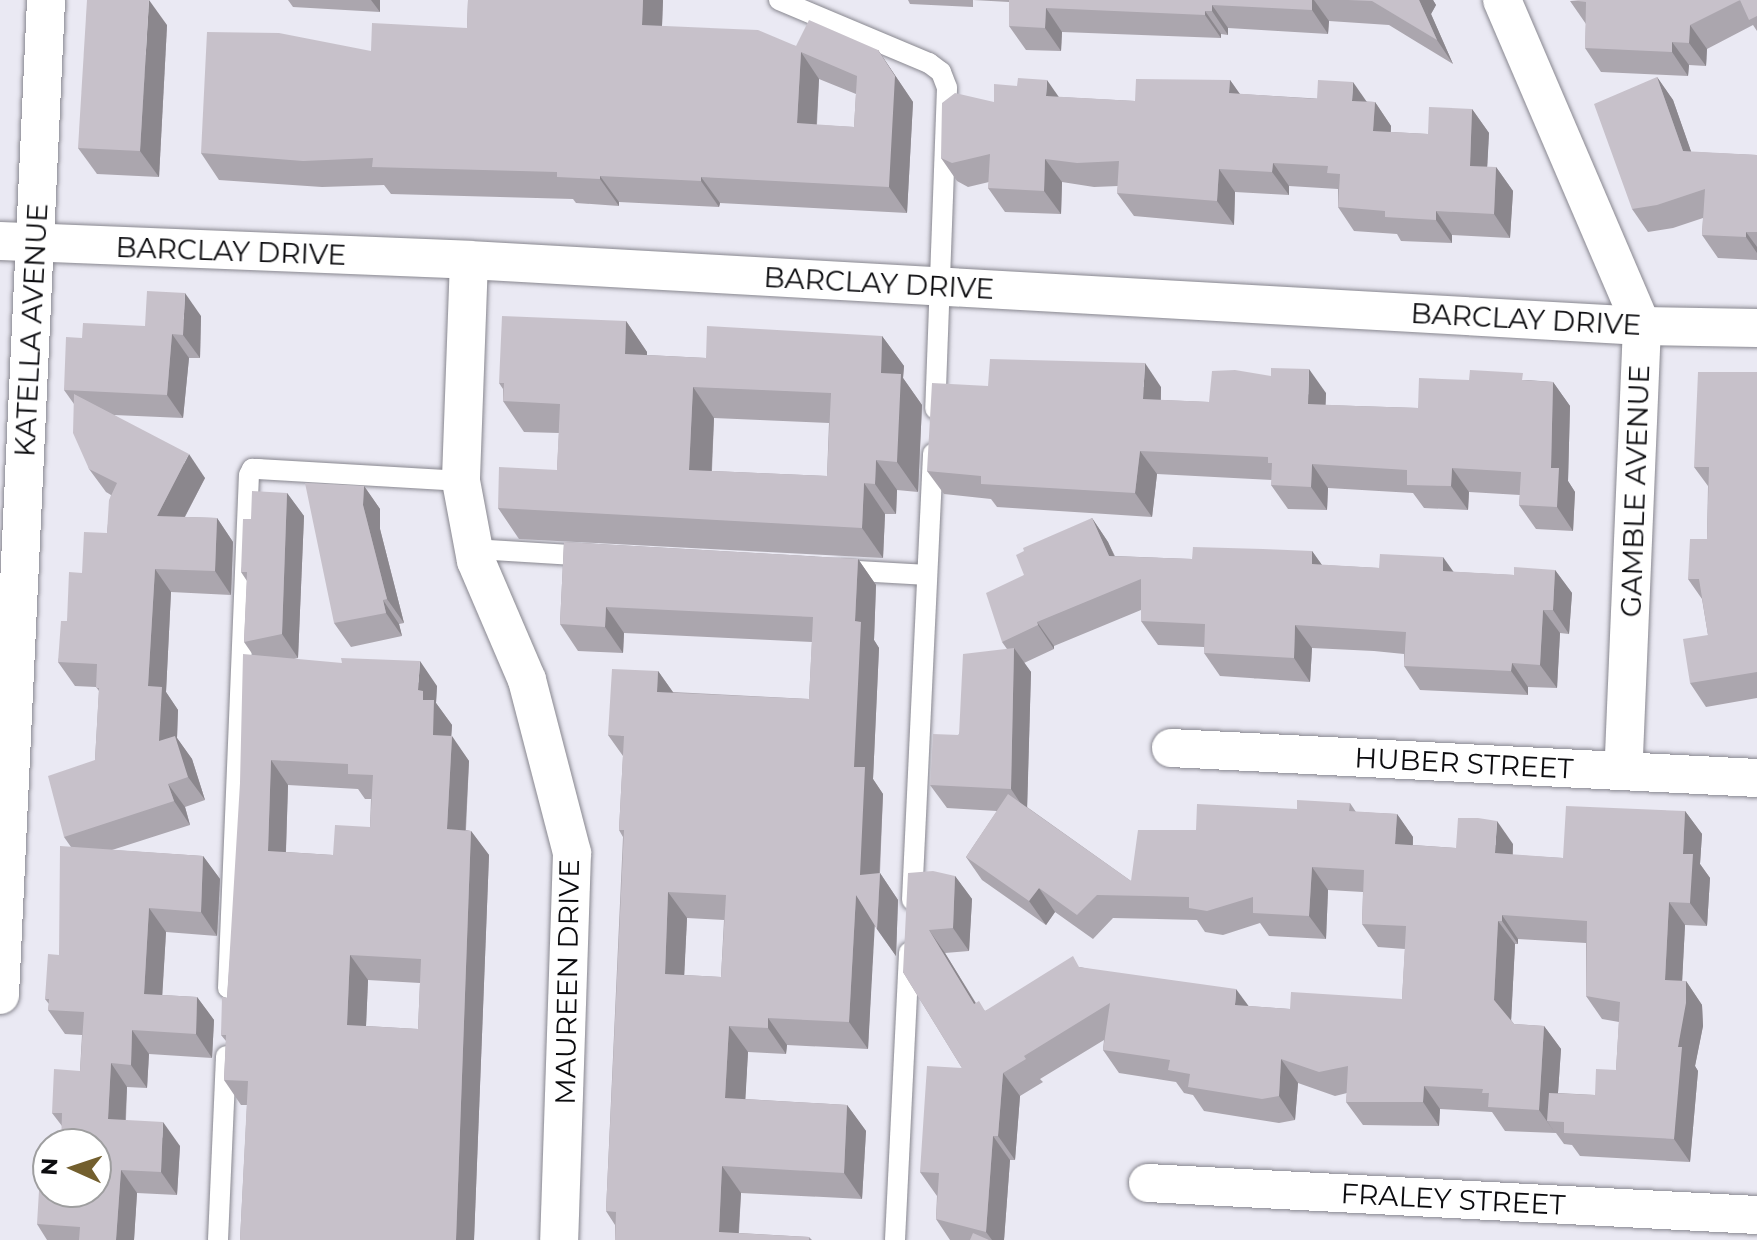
<!DOCTYPE html>
<style>
body{margin:0}
#map{position:relative;width:1757px;height:1240px;overflow:hidden;background:#eae9f3;font-family:Montserrat,sans-serif}
div>[style]{position:absolute}
.roads{filter:drop-shadow(0 0 2px #88878f) drop-shadow(0 0 2px #88878f)}
.lane>*{height:20px;margin:-10px;padding:0 10px;transform-origin:10px;border-radius:10px;background:#fff}
.street>*{height:38px;margin:-19px;padding:0 19px;transform-origin:19px;border-radius:19px;background:#fff}
.wall>*{inset:0;background:#aba6ae}
.shaded-wall>*{inset:0;background:#8b878d}
.building>*{inset:0;background:#c7c1ca}
span{translate:-50% -50%;white-space:nowrap;text-align:center;line-height:1.15;-webkit-text-stroke:6px #fff;paint-order:stroke}
.street-label{font-size:28px;color:#0c0c0f}
.north{position:absolute;left:32px;top:1128px;width:80px;height:80px;box-sizing:border-box;background:#fff;border:2px solid #9e9e9f;border-radius:50%;rotate:273deg;font-size:22px;font-weight:700;line-height:32px;text-align:center;color:#0c0c0f}
.north::after{content:'';display:block;margin:auto;width:28px;height:36px;background:#735f2e;clip-path:polygon(50% 0,100% 100%,50% 72%,0 100%)}
</style>
<div id="map">
<div class="roads">
<div class="lane">
<div style="left:779px;top:0;width:163px;rotate:22.8deg"></div>
<div style="left:929px;top:63px;width:15px;rotate:37deg"></div>
<div style="left:941px;top:72px;width:17px;rotate:69deg"></div>
<div style="left:947px;top:88px;width:321px;rotate:92.1deg"></div>
<div style="left:474px;top:549px;width:115px;rotate:3.5deg"></div>
<div style="left:841px;top:570px;width:86px;rotate:3.3deg"></div>
<div style="left:912px;top:900px;width:447px;rotate:-87.3deg"></div>
<div style="left:228px;top:988px;width:513px;rotate:-87.66deg"></div>
<div style="left:249px;top:475px;width:7px;rotate:-63deg"></div>
<div style="left:252px;top:469px;width:7px"></div>
<div style="left:259px;top:469px;width:202px;rotate:3.4deg"></div>
<div style="left:218px;top:1240px;width:184px;rotate:-87.5deg"></div>
<div style="left:895px;top:1240px;width:288px;rotate:-87.2deg"></div>
</div>
<div class="street">
<div style="left:1502px;top:0;width:355px;rotate:66.8deg"></div>
<div style="left:1642px;top:326px;width:445px;rotate:92.4deg"></div>
<div style="left:0;top:241px;width:469px;rotate:2.3deg"></div>
<div style="left:469px;top:260px;width:1175px;rotate:3.22deg"></div>
<div style="left:1642px;top:326px;width:115px;rotate:1deg"></div>
<div style="left:469px;top:260px;width:221px;rotate:92.1deg"></div>
<div style="left:461px;top:481px;width:81px;rotate:79.4deg"></div>
<div style="left:476px;top:561px;width:129px;rotate:66.8deg"></div>
<div style="left:527px;top:680px;width:179px;rotate:75.4deg"></div>
<div style="left:572px;top:853px;width:387px;rotate:91.9deg"></div>
<div style="left:1171px;top:748px;width:587px;rotate:2.93deg"></div>
<div style="left:0;top:995px;width:996px;rotate:-87.35deg"></div>
<div style="left:1148px;top:1183px;width:610px;rotate:3.01deg"></div>
</div>
</div>
<div class="wall">
<div style="clip-path:polygon(288px 0,380px 0,380px 12px,293px 7px)"></div>
<div style="clip-path:polygon(evenodd,468px 0,663px 0,662px 26px,796px 46px,878px 50px,913px 102px,907px 213px,720px 203px,719px 207px,619px 202px,619px 206px,576px 203px,573px 199px,391px 194px,384px 185px,322px 187px,219px 180px,201px 153px,371px 51px,467px 28px,468px 0,819px 79px,856px 94px,854px 127px,817px 125px,819px 79px)"></div>
<div style="clip-path:polygon(908px 0,1433px 0,1436px 5px,1431px 14px,1453px 64px,1389px 25px,1329px 21px,1328px 34px,1228px 28px,1228px 35px,1221px 34px,1221px 38px,1062px 32px,1061px 51px,1026px 50px,1009px 26px,1009px 2px,973px 0,973px 7px,910px 4px)"></div>
<div style="clip-path:polygon(1757px 0,1757px 31px,1753px 25px,1707px 49px,1706px 66px,1689px 65px,1688px 76px,1601px 72px,1585px 48px,1586px 24px,1570px 1px)"></div>
<div style="clip-path:polygon(167px 25px,159px 177px,97px 174px,78px 148px)"></div>
<div style="clip-path:polygon(1657px 77px,1673px 100px,1691px 152px,1757px 155px,1757px 260px,1718px 258px,1702px 235px,1703px 218px,1673px 228px,1648px 232px,1632px 209px)"></div>
<div style="clip-path:polygon(1230px 80px,1240px 94px,1375px 102px,1391px 126px,1391px 132px,1428px 134px,1472px 109px,1489px 133px,1487px 167px,1496px 167px,1513px 191px,1510px 238px,1452px 235px,1452px 243px,1401px 241px,1397px 234px,1354px 231px,1338px 207px,1338px 189px,1289px 186px,1289px 195px,1235px 192px,1234px 225px,1134px 216px,1117px 193px,1118px 186px,1094px 187px,1062px 182px,1061px 214px,1005px 212px,988px 188px,989px 182px,968px 187px,957px 181px,941px 158px,994px 102px,1059px 97px,1135px 101px)"></div>
<div style="clip-path:polygon(201px 316px,200px 358px,189px 358px,183px 418px,114px 415px,205px 478px,185px 517px,217px 518px,233px 542px,231px 595px,171px 592px,166px 692px,178px 710px,177px 738px,192px 759px,205px 800px,185px 807px,190px 825px,112px 850px,203px 856px,220px 879px,217px 936px,166px 932px,162px 995px,197px 997px,214px 1020px,212px 1058px,149px 1054px,147px 1088px,127px 1087px,126px 1120px,180px 1146px,177px 1195px,137px 1193px,134px 1240px,47px 1240px,37px 1224px,96px 1192px,62px 1126px,52px 1113px,80px 1071px,82px 1035px,65px 1034px,48px 1010px,49px 1004px,45px 999px,59px 955px,71px 847px,64px 837px,95px 760px,99px 691px,96px 687px,75px 686px,58px 662px,67px 621px,82px 573px,107px 533px,111px 495px,106px 492px,89px 469px,74px 404px,64px 390px,82px 338px)"></div>
<div style="clip-path:polygon(evenodd,626px 321px,647px 352px,647px 355px,706px 358px,882px 336px,904px 366px,903px 378px,922px 405px,918px 492px,897px 490px,896px 514px,885px 514px,883px 558px,519px 539px,498px 508px,557px 470px,559px 433px,524px 432px,503px 401px,503px 389px,499px 383px,626px 321px,714px 418px,829px 423px,827px 476px,712px 471px,714px 418px)"></div>
<div style="clip-path:polygon(1757px 372px,1757px 698px,1706px 707px,1690px 683px,1708px 635px,1702px 599px,1688px 579px,1707px 539px,1708px 486px,1694px 467px)"></div>
<div style="clip-path:polygon(1469px 380px,1528px 380px,1553px 382px,1570px 406px,1568px 481px,1575px 492px,1573px 531px,1536px 529px,1519px 505px,1520px 495px,1469px 492px,1468px 510px,1424px 508px,1413px 493px,1328px 488px,1327px 510px,1288px 509px,1271px 485px,1272px 480px,1157px 474px,1152px 517px,997px 507px,991px 499px,944px 494px,927px 471px,988px 386px,1161px 387px,1161px 400px,1209px 402px,1326px 393px,1325px 405px,1418px 408px)"></div>
<div style="clip-path:polygon(364px 486px,380px 509px,380px 529px,404px 623px,399px 624px,402px 636px,351px 647px,334px 623px)"></div>
<div style="clip-path:polygon(evenodd,287px 493px,304px 516px,298px 658px,294px 659px,437px 686px,436px 703px,452px 725px,451px 736px,469px 761px,466px 830px,471px 831px,489px 855px,474px 1240px,240px 1240px,247px 1105px,241px 1105px,224px 1080px,226px 1041px,221px 1035px,227px 998px,253px 655px,244px 642px,247px 581px,241px 572px,251px 519px,287px 493px,288px 785px,358px 789px,365px 799px,371px 799px,370px 827px,333px 855px,286px 852px,288px 785px,287px 493px,368px 980px,420px 983px,418px 1029px,366px 1026px,368px 980px)"></div>
<div style="clip-path:polygon(evenodd,1092px 518px,1108px 542px,1115px 556px,1192px 559px,1312px 551px,1322px 565px,1514px 575px,1555px 570px,1572px 593px,1569px 634px,1560px 633px,1557px 688px,1528px 687px,1528px 695px,1420px 690px,1404px 666px,1404px 654px,1374px 651px,1312px 648px,1310px 682px,1220px 676px,1204px 653px,1204px 647px,1158px 645px,1141px 621px,1141px 610px,1054px 646px,1054px 649px,1024px 663px,1031px 672px,1027px 807px,1131px 881px,1196px 830px,1297px 809px,1350px 803px,1356px 812px,1397px 814px,1413px 837px,1413px 845px,1456px 848px,1513px 844px,1513px 855px,1563px 858px,1685px 811px,1702px 834px,1700px 864px,1710px 878px,1707px 926px,1685px 925px,1682px 981px,1686px 981px,1702px 1005px,1703px 1026px,1695px 1066px,1698px 1071px,1690px 1162px,1580px 1156px,1572px 1145px,1564px 1144px,1556px 1133px,1505px 1131px,1492px 1112px,1440px 1109px,1439px 1126px,1363px 1125px,1346px 1102px,1347px 1093px,1335px 1096px,1298px 1083px,1295px 1120px,1279px 1123px,1204px 1111px,1193px 1095px,1184px 1093px,1176px 1082px,1119px 1073px,1103px 1050px,1104px 1040px,1040px 1079px,1043px 1082px,1020px 1096px,1015px 1160px,1010px 1160px,1004px 1240px,950px 1240px,936px 1219px,937px 1196px,920px 1172px,962px 1068px,903px 972px,955px 876px,972px 899px,969px 951px,945px 953px,976px 1003px,985px 1011px,1080px 967px,1248px 1006px,1290px 1009px,1402px 999px,1405px 949px,1378px 947px,1362px 924px,1363px 892px,1328px 890px,1326px 939px,1269px 936px,1260px 923px,1223px 935px,1205px 932px,1197px 920px,1113px 918px,1093px 939px,1055px 912px,1046px 925px,982px 880px,966px 857px,997px 811px,947px 808px,930px 785px,1007px 649px,1002px 642px,1024px 575px,1092px 518px,1518px 939px,1586px 943px,1586px 996px,1602px 1019px,1619px 1022px,1616px 1070px,1595px 1095px,1558px 1093px,1561px 1049px,1544px 1026px,1514px 1024px,1511px 1020px,1515px 944px,1518px 944px,1518px 939px)"></div>
<div style="clip-path:polygon(evenodd,564px 542px,858px 559px,876px 585px,874px 640px,879px 648px,873px 779px,883px 794px,880px 873px,898px 900px,896px 956px,874px 925px,868px 1049px,787px 1045px,786px 1054px,748px 1052px,745px 1099px,847px 1105px,866px 1131px,862px 1199px,741px 1193px,739px 1233px,809px 1237px,812px 1240px,615px 1240px,615px 1225px,606px 1211px,623px 837px,619px 830px,623px 756px,608px 735px,658px 671px,673px 692px,809px 699px,812px 642px,624px 633px,623px 653px,578px 651px,560px 624px,564px 542px,687px 918px,724px 920px,721px 977px,684px 975px,687px 918px)"></div>
</div>
<div class="shaded-wall">
<div style="clip-path:polygon(149px 0,167px 25px,159px 177px,140px 151px)"></div>
<div style="clip-path:polygon(371px 0,380px 0,380px 12px)"></div>
<div style="clip-path:polygon(643px 0,663px 0,661px 51px,642px 25px)"></div>
<div style="clip-path:polygon(1312px 0,1314px 0,1329px 21px,1328px 34px,1312px 10px)"></div>
<div style="clip-path:polygon(1419px 0,1433px 0,1436px 5px,1431px 14px,1453px 64px,1437px 40px)"></div>
<div style="clip-path:polygon(1212px 5px,1228px 28px,1228px 35px,1212px 11px)"></div>
<div style="clip-path:polygon(1046px 8px,1062px 32px,1061px 51px,1045px 28px)"></div>
<div style="clip-path:polygon(1205px 11px,1221px 34px,1221px 38px,1205px 15px)"></div>
<div style="clip-path:polygon(1690px 25px,1707px 49px,1706px 66px,1689px 43px)"></div>
<div style="clip-path:polygon(1672px 42px,1689px 65px,1688px 76px,1672px 52px)"></div>
<div style="clip-path:polygon(878px 50px,913px 102px,907px 213px,889px 187px)"></div>
<div style="clip-path:polygon(801px 52px,819px 79px,815px 150px,797px 123px)"></div>
<div style="clip-path:polygon(1657px 77px,1673px 100px,1699px 174px,1683px 151px)"></div>
<div style="clip-path:polygon(1047px 80px,1063px 103px,1046px 96px)"></div>
<div style="clip-path:polygon(1230px 80px,1246px 103px,1229px 93px)"></div>
<div style="clip-path:polygon(1353px 82px,1369px 105px,1352px 101px)"></div>
<div style="clip-path:polygon(1375px 102px,1391px 126px,1389px 155px,1373px 131px)"></div>
<div style="clip-path:polygon(1472px 109px,1489px 133px,1486px 190px,1470px 166px)"></div>
<div style="clip-path:polygon(1045px 159px,1062px 182px,1061px 214px,1044px 191px)"></div>
<div style="clip-path:polygon(1273px 163px,1289px 186px,1289px 195px,1272px 172px)"></div>
<div style="clip-path:polygon(1496px 167px,1513px 191px,1510px 238px,1494px 214px)"></div>
<div style="clip-path:polygon(1219px 169px,1235px 192px,1234px 225px,1217px 201px)"></div>
<div style="clip-path:polygon(600px 176px,619px 202px,619px 206px,600px 179px)"></div>
<div style="clip-path:polygon(701px 177px,720px 203px,719px 207px,701px 181px)"></div>
<div style="clip-path:polygon(1436px 211px,1452px 235px,1452px 243px,1436px 220px)"></div>
<div style="clip-path:polygon(1746px 232px,1757px 247px,1757px 253px,1746px 237px)"></div>
<div style="clip-path:polygon(185px 293px,201px 316px,200px 358px,183px 335px)"></div>
<div style="clip-path:polygon(626px 321px,647px 352px,646px 385px,625px 354px)"></div>
<div style="clip-path:polygon(172px 334px,189px 358px,183px 418px,167px 395px)"></div>
<div style="clip-path:polygon(882px 336px,904px 366px,903px 378px,922px 405px,918px 492px,897px 462px,881px 373px)"></div>
<div style="clip-path:polygon(1145px 363px,1161px 387px,1160px 422px,1143px 399px)"></div>
<div style="clip-path:polygon(1309px 369px,1326px 393px,1325px 427px,1308px 404px)"></div>
<div style="clip-path:polygon(1553px 382px,1570px 406px,1568px 481px,1575px 492px,1573px 531px,1557px 507px,1551px 468px)"></div>
<div style="clip-path:polygon(693px 387px,714px 418px,710px 501px,689px 470px)"></div>
<div style="clip-path:polygon(1140px 451px,1157px 474px,1152px 517px,1135px 493px)"></div>
<div style="clip-path:polygon(189px 454px,205px 478px,173px 539px,157px 516px)"></div>
<div style="clip-path:polygon(876px 460px,897px 490px,896px 514px,875px 484px)"></div>
<div style="clip-path:polygon(1312px 464px,1328px 488px,1327px 510px,1311px 487px)"></div>
<div style="clip-path:polygon(1452px 468px,1469px 492px,1468px 510px,1451px 486px)"></div>
<div style="clip-path:polygon(864px 483px,885px 514px,883px 558px,862px 528px)"></div>
<div style="clip-path:polygon(364px 486px,380px 509px,380px 529px,404px 623px,387px 599px,363px 505px)"></div>
<div style="clip-path:polygon(287px 493px,304px 516px,298px 658px,282px 634px)"></div>
<div style="clip-path:polygon(217px 518px,233px 542px,231px 595px,215px 571px)"></div>
<div style="clip-path:polygon(1092px 518px,1108px 542px,1125px 580px,1109px 556px)"></div>
<div style="clip-path:polygon(1312px 551px,1329px 575px,1312px 564px)"></div>
<div style="clip-path:polygon(1443px 557px,1460px 581px,1443px 571px)"></div>
<div style="clip-path:polygon(858px 559px,876px 585px,874px 640px,879px 648px,873px 779px,883px 794px,878px 902px,860px 875px,854px 767px,855px 621px)"></div>
<div style="clip-path:polygon(155px 569px,171px 592px,166px 692px,178px 710px,177px 738px,192px 759px,205px 800px,188px 777px,159px 741px,148px 686px)"></div>
<div style="clip-path:polygon(1555px 570px,1572px 593px,1569px 634px,1553px 610px)"></div>
<div style="clip-path:polygon(383px 600px,399px 624px,402px 636px,386px 613px)"></div>
<div style="clip-path:polygon(606px 607px,624px 633px,623px 653px,605px 627px)"></div>
<div style="clip-path:polygon(1543px 610px,1560px 633px,1557px 688px,1540px 665px)"></div>
<div style="clip-path:polygon(1037px 622px,1054px 646px,1054px 649px,1038px 625px)"></div>
<div style="clip-path:polygon(1295px 625px,1312px 648px,1310px 682px,1294px 658px)"></div>
<div style="clip-path:polygon(1014px 648px,1031px 672px,1027px 813px,1011px 789px)"></div>
<div style="clip-path:polygon(420px 661px,437px 686px,436px 703px,452px 725px,450px 760px,433px 735px,418px 690px)"></div>
<div style="clip-path:polygon(1512px 663px,1528px 687px,1528px 695px,1511px 671px)"></div>
<div style="clip-path:polygon(658px 671px,677px 698px,657px 692px)"></div>
<div style="clip-path:polygon(452px 736px,469px 761px,464px 854px,447px 829px)"></div>
<div style="clip-path:polygon(271px 760px,288px 785px,285px 876px,268px 851px)"></div>
<div style="clip-path:polygon(168px 784px,185px 807px,190px 825px,174px 801px)"></div>
<div style="clip-path:polygon(1685px 811px,1702px 834px,1700px 864px,1710px 878px,1707px 926px,1690px 903px,1683px 854px)"></div>
<div style="clip-path:polygon(1397px 814px,1413px 837px,1412px 868px,1395px 844px)"></div>
<div style="clip-path:polygon(1497px 821px,1513px 844px,1511px 877px,1495px 853px)"></div>
<div style="clip-path:polygon(471px 831px,489px 855px,474px 1240px,456px 1240px)"></div>
<div style="clip-path:polygon(203px 856px,220px 879px,217px 936px,201px 912px)"></div>
<div style="clip-path:polygon(1312px 867px,1328px 890px,1326px 939px,1309px 916px)"></div>
<div style="clip-path:polygon(880px 873px,898px 900px,896px 956px,877px 929px)"></div>
<div style="clip-path:polygon(955px 876px,972px 899px,969px 951px,953px 928px)"></div>
<div style="clip-path:polygon(1039px 888px,1055px 912px,1046px 925px,1029px 901px)"></div>
<div style="clip-path:polygon(668px 892px,687px 918px,683px 1001px,665px 974px)"></div>
<div style="clip-path:polygon(856px 895px,875px 922px,868px 1049px,849px 1022px)"></div>
<div style="clip-path:polygon(1669px 902px,1685px 925px,1681px 1003px,1665px 980px)"></div>
<div style="clip-path:polygon(149px 908px,166px 932px,161px 1017px,144px 994px)"></div>
<div style="clip-path:polygon(1502px 915px,1518px 939px,1518px 944px,1502px 921px)"></div>
<div style="clip-path:polygon(1498px 921px,1515px 944px,1511px 1023px,1494px 1000px)"></div>
<div style="clip-path:polygon(929px 930px,945px 953px,990px 1027px,974px 1004px)"></div>
<div style="clip-path:polygon(350px 955px,368px 980px,365px 1050px,347px 1025px)"></div>
<div style="clip-path:polygon(1686px 981px,1702px 1005px,1703px 1026px,1695px 1066px,1698px 1071px,1690px 1162px,1674px 1139px,1678px 1047px)"></div>
<div style="clip-path:polygon(1236px 989px,1253px 1012px,1235px 1005px)"></div>
<div style="clip-path:polygon(197px 997px,214px 1020px,212px 1058px,196px 1034px)"></div>
<div style="clip-path:polygon(768px 1018px,787px 1045px,786px 1054px,768px 1028px)"></div>
<div style="clip-path:polygon(729px 1026px,748px 1052px,744px 1125px,725px 1098px)"></div>
<div style="clip-path:polygon(1544px 1026px,1561px 1049px,1556px 1121px,1547px 1121px,1556px 1134px,1539px 1110px)"></div>
<div style="clip-path:polygon(132px 1030px,149px 1054px,147px 1088px,131px 1065px)"></div>
<div style="clip-path:polygon(1281px 1059px,1298px 1083px,1295px 1120px,1279px 1096px)"></div>
<div style="clip-path:polygon(111px 1063px,127px 1087px,124px 1143px,108px 1119px)"></div>
<div style="clip-path:polygon(1003px 1073px,1020px 1096px,1015px 1160px,998px 1136px)"></div>
<div style="clip-path:polygon(1424px 1086px,1440px 1109px,1439px 1126px,1423px 1102px)"></div>
<div style="clip-path:polygon(847px 1105px,866px 1131px,862px 1199px,844px 1173px)"></div>
<div style="clip-path:polygon(163px 1122px,180px 1146px,177px 1195px,161px 1172px)"></div>
<div style="clip-path:polygon(993px 1136px,1010px 1160px,1004px 1240px,992px 1240px,986px 1232px)"></div>
<div style="clip-path:polygon(722px 1166px,741px 1193px,738px 1240px,719px 1232px)"></div>
<div style="clip-path:polygon(121px 1170px,137px 1193px,134px 1240px,116px 1240px)"></div>
</div>
<div class="building">
<div style="clip-path:polygon(87px 0,149px 0,140px 151px,78px 148px)"></div>
<div style="clip-path:polygon(evenodd,468px 0,643px 0,642px 25px,758px 30px,796px 46px,809px 20px,878px 50px,895px 76px,889px 187px,701px 177px,701px 181px,600px 176px,600px 179px,557px 177px,557px 172px,372px 167px,373px 158px,303px 161px,201px 153px,207px 32px,279px 33px,371px 51px,372px 23px,467px 28px,468px 0,801px 52px,857px 76px,854px 127px,797px 123px,801px 52px)"></div>
<div style="clip-path:polygon(1009px 0,1312px 0,1312px 10px,1212px 5px,1212px 11px,1205px 11px,1205px 15px,1046px 8px,1045px 28px,1009px 26px)"></div>
<div style="clip-path:polygon(1348px 0,1419px 0,1437px 40px,1372px 1px)"></div>
<div style="clip-path:polygon(1570px 0,1757px 0,1757px 16px,1749px 20px,1740px 0,1690px 25px,1689px 43px,1672px 42px,1672px 52px,1585px 48px,1586px 2px)"></div>
<div style="clip-path:polygon(1657px 77px,1683px 151px,1757px 155px,1757px 232px,1746px 232px,1746px 237px,1702px 235px,1705px 189px,1657px 205px,1632px 209px,1594px 104px)"></div>
<div style="clip-path:polygon(1018px 78px,1047px 80px,1046px 96px,1135px 101px,1136px 79px,1230px 80px,1229px 93px,1317px 99px,1318px 80px,1353px 82px,1352px 101px,1375px 102px,1373px 131px,1428px 134px,1429px 107px,1472px 109px,1470px 166px,1496px 167px,1494px 214px,1436px 211px,1436px 220px,1385px 217px,1385px 211px,1338px 207px,1340px 174px,1327px 173px,1328px 166px,1273px 163px,1272px 172px,1219px 169px,1217px 201px,1117px 193px,1119px 161px,1077px 163px,1045px 159px,1044px 191px,988px 188px,990px 154px,952px 163px,941px 158px,942px 103px,955px 93px,994px 102px,994px 84px,1017px 86px)"></div>
<div style="clip-path:polygon(147px 291px,185px 293px,183px 335px,172px 334px,167px 395px,64px 390px,66px 337px,82px 338px,83px 323px,145px 326px)"></div>
<div style="clip-path:polygon(evenodd,502px 316px,626px 321px,625px 354px,706px 358px,707px 326px,882px 336px,881px 373px,901px 374px,897px 462px,876px 460px,875px 484px,864px 483px,862px 528px,498px 508px,499px 467px,557px 470px,560px 404px,503px 401px,504px 383px,499px 383px,502px 316px,693px 387px,831px 393px,827px 476px,689px 470px,693px 387px)"></div>
<div style="clip-path:polygon(990px 359px,1145px 363px,1143px 399px,1209px 402px,1212px 371px,1235px 370px,1271px 376px,1271px 368px,1309px 369px,1308px 404px,1356px 406px,1418px 408px,1419px 378px,1469px 380px,1470px 370px,1523px 373px,1522px 380px,1553px 382px,1551px 468px,1559px 468px,1557px 507px,1519px 505px,1521px 472px,1452px 468px,1451px 486px,1407px 485px,1407px 470px,1312px 464px,1311px 487px,1271px 485px,1272px 463px,1268px 463px,1268px 457px,1140px 451px,1135px 493px,981px 484px,981px 476px,927px 471px,932px 383px,988px 386px)"></div>
<div style="clip-path:polygon(1698px 372px,1757px 372px,1757px 672px,1690px 683px,1683px 639px,1708px 635px,1699px 579px,1688px 579px,1690px 539px,1707px 539px,1709px 467px,1694px 467px)"></div>
<div style="clip-path:polygon(74px 394px,189px 454px,157px 516px,217px 518px,215px 571px,155px 569px,148px 686px,162px 687px,159px 741px,175px 736px,188px 777px,168px 784px,174px 801px,64px 837px,48px 776px,95px 760px,99px 688px,96px 688px,97px 664px,58px 662px,61px 621px,67px 621px,69px 572px,82px 573px,84px 532px,107px 533px,109px 500px,117px 483px,89px 469px,73px 433px)"></div>
<div style="clip-path:polygon(305px 483px,364px 486px,363px 505px,387px 599px,383px 600px,386px 613px,334px 623px)"></div>
<div style="clip-path:polygon(252px 491px,287px 493px,282px 634px,244px 642px,247px 572px,241px 572px,243px 519px,251px 519px)"></div>
<div style="clip-path:polygon(1092px 518px,1109px 556px,1192px 559px,1193px 547px,1263px 549px,1312px 551px,1312px 564px,1379px 568px,1380px 554px,1443px 557px,1443px 571px,1514px 575px,1514px 567px,1555px 570px,1553px 610px,1543px 610px,1540px 665px,1512px 663px,1511px 671px,1404px 666px,1406px 632px,1295px 625px,1294px 658px,1204px 653px,1205px 624px,1141px 621px,1141px 579px,1037px 622px,1038px 625px,1002px 642px,986px 593px,1024px 575px,1016px 555px,1024px 551px,1023px 548px)"></div>
<div style="clip-path:polygon(evenodd,564px 542px,858px 559px,855px 621px,861px 622px,854px 767px,865px 767px,860px 875px,880px 873px,877px 929px,856px 895px,849px 1022px,768px 1018px,768px 1028px,729px 1026px,725px 1098px,847px 1105px,844px 1173px,722px 1166px,719px 1232px,809px 1237px,809px 1240px,615px 1240px,616px 1212px,606px 1211px,624px 830px,619px 830px,624px 736px,608px 735px,612px 669px,658px 671px,657px 692px,809px 699px,813px 617px,606px 607px,605px 627px,560px 624px,564px 542px,668px 892px,726px 895px,721px 977px,665px 974px,668px 892px)"></div>
<div style="clip-path:polygon(1014px 648px,1011px 789px,930px 785px,933px 734px,959px 735px,963px 654px)"></div>
<div style="clip-path:polygon(evenodd,243px 654px,342px 663px,341px 658px,420px 661px,418px 690px,423px 691px,423px 700px,434px 700px,433px 735px,452px 736px,447px 829px,471px 831px,456px 1240px,240px 1240px,248px 1081px,224px 1080px,226px 1035px,221px 1035px,222px 997px,227px 998px,240px 783px,243px 654px,271px 760px,348px 764px,348px 774px,373px 775px,370px 827px,335px 825px,333px 855px,268px 851px,271px 760px,243px 654px,350px 955px,421px 959px,418px 1029px,347px 1025px,350px 955px)"></div>
<div style="clip-path:polygon(1008px 794px,1131px 881px,1138px 830px,1196px 830px,1197px 804px,1297px 809px,1297px 800px,1350px 803px,1349px 811px,1397px 814px,1395px 844px,1456px 848px,1458px 818px,1478px 818px,1497px 821px,1495px 853px,1563px 858px,1566px 806px,1685px 811px,1683px 854px,1693px 854px,1690px 903px,1669px 902px,1665px 980px,1686px 981px,1686px 1003px,1678px 1047px,1682px 1047px,1674px 1139px,1564px 1133px,1564px 1122px,1547px 1121px,1549px 1093px,1595px 1095px,1596px 1069px,1616px 1070px,1620px 1002px,1586px 996px,1587px 921px,1502px 915px,1502px 921px,1498px 921px,1494px 1000px,1514px 1024px,1544px 1026px,1539px 1110px,1488px 1107px,1489px 1093px,1482px 1093px,1483px 1089px,1424px 1086px,1423px 1102px,1346px 1102px,1348px 1066px,1319px 1072px,1281px 1059px,1279px 1096px,1262px 1099px,1188px 1087px,1190px 1074px,1168px 1070px,1170px 1060px,1103px 1050px,1110px 1003px,1024px 1056px,1026px 1059px,1003px 1073px,998px 1136px,993px 1136px,986px 1232px,936px 1219px,939px 1173px,920px 1172px,927px 1066px,962px 1068px,903px 972px,908px 873px,933px 871px,955px 876px,953px 928px,929px 930px,974px 1004px,979px 1001px,985px 1011px,1073px 956px,1079px 967px,1236px 989px,1235px 1005px,1290px 1009px,1291px 992px,1402px 999px,1406px 926px,1362px 924px,1364px 870px,1312px 867px,1309px 916px,1253px 913px,1253px 897px,1207px 911px,1189px 908px,1189px 897px,1097px 895px,1077px 915px,1039px 888px,1029px 901px,966px 857px)"></div>
<div style="clip-path:polygon(60px 846px,203px 856px,201px 912px,149px 908px,144px 994px,197px 997px,196px 1034px,132px 1030px,131px 1065px,111px 1063px,108px 1119px,163px 1122px,161px 1172px,121px 1170px,116px 1240px,79px 1240px,80px 1227px,37px 1224px,40px 1174px,48px 1175px,48px 1192px,96px 1192px,96px 1144px,61px 1144px,62px 1113px,52px 1113px,54px 1069px,80px 1071px,84px 1012px,48px 1010px,49px 999px,45px 999px,48px 954px,59px 955px)"></div>
<div style="clip-path:polygon(973px 1233px,989px 1240px,970px 1240px)"></div>
</div>
<div class="street-label">
<span style="left:231px;top:251px;rotate:2deg">BARCLAY DRIVE</span>
<span style="left:879px;top:283px;rotate:3deg">BARCLAY DRIVE</span>
<span style="left:1526px;top:319px;rotate:3deg">BARCLAY DRIVE</span>
<span style="left:31px;top:330px;rotate:-87deg">KATELLA AVENUE</span>
<span style="left:1635px;top:491px;rotate:-88deg">GAMBLE AVENUE</span>
<span style="left:1464px;top:763px;rotate:3deg">HUBER STREET</span>
<span style="left:567px;top:982px;rotate:-89deg">MAUREEN DRIVE</span>
<span style="left:1453px;top:1199px;rotate:3deg">FRALEY STREET</span>
</div>
<div class="north">N</div>
</div>
